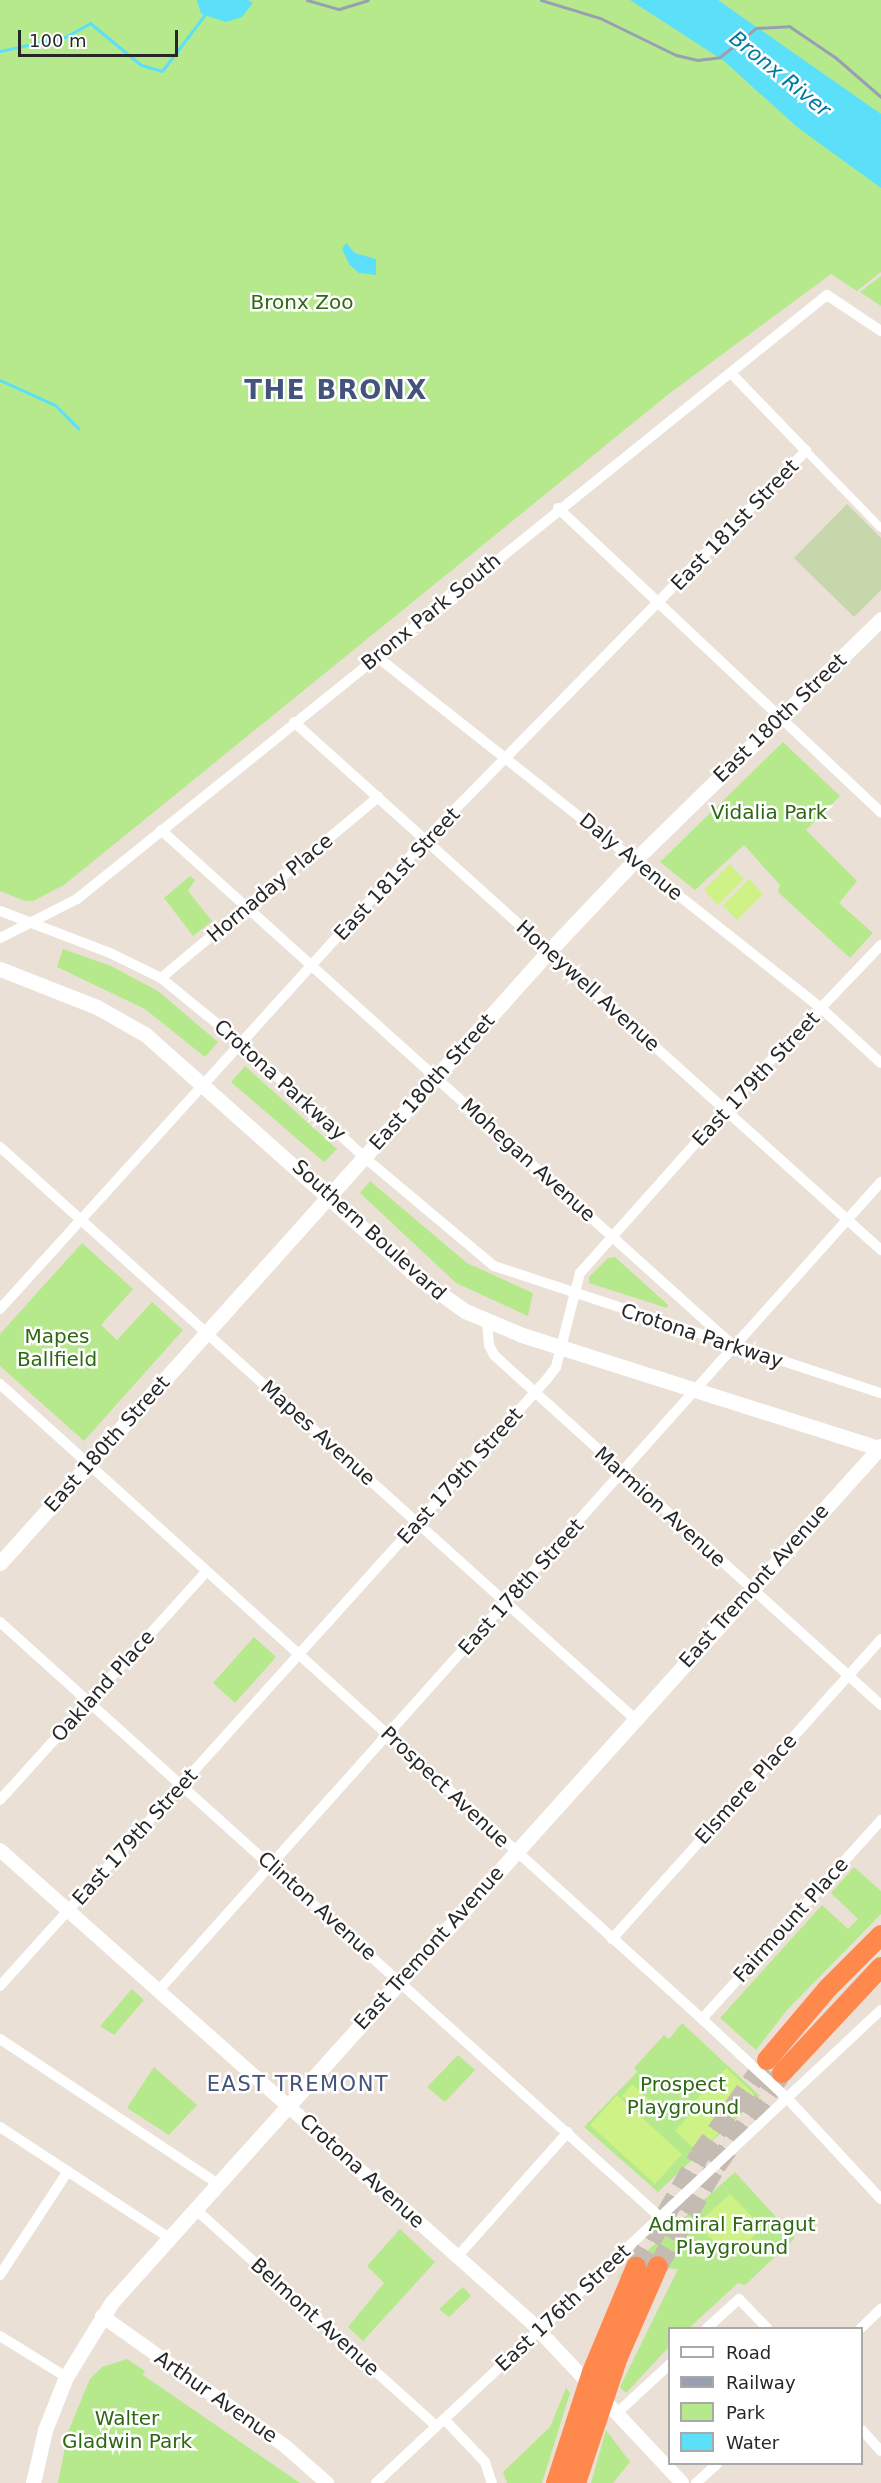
<!DOCTYPE html>
<style>
body{margin:0}
#map{position:relative;width:881px;height:2483px;overflow:hidden;background:#ebe0d6;font-family:"DejaVu Sans",sans-serif}
div>[style]{position:absolute}
.green>*{inset:0;background:#b5e98b}
.cemetery>*{inset:0;background:#c5d7ab}
.pitch>*{inset:0;background:#cff286}
.water>*{inset:0;background:#5ce0fa}
.stream>*{height:3px;margin:-1.5px;padding:0 1.5px;transform-origin:1.5px;border-radius:1.5px;background:#5ce0fa}
.motorway-tunnel>*{height:20px;margin-top:-10px;transform-origin:0;background:repeating-linear-gradient(90deg,#c4bbb3 0 20px,transparent 0 30px)}
.pedestrian>*{height:8px;margin:-4px;padding:0 4px;transform-origin:4px;border-radius:4px;background:#fff}
.minor>*{height:10px;margin:-5px;padding:0 5px;transform-origin:5px;border-radius:5px;background:#fff}
.tertiary>*{height:14px;margin:-7px;padding:0 7px;transform-origin:7px;border-radius:7px;background:#fff}
.secondary>*{height:15px;margin:-7.5px;padding:0 7.5px;transform-origin:7.5px;border-radius:7.5px;background:#fff}
.motorway>*{height:20px;margin:-10px;padding:0 10px;transform-origin:10px;border-radius:10px;background:#ff884d}
.rail>*{height:3px;margin:-1.5px;padding:0 1.5px;transform-origin:1.5px;border-radius:1.5px;background:#999fb3}
span{translate:-50% -50%;white-space:nowrap;text-align:center;line-height:1.15;-webkit-text-stroke:5px #fff;paint-order:stroke}
.park-label{font-size:20px;color:#2d6812}
.street-label{font-size:20px;color:#272727}
.water-label{font-size:21px;color:#007aa1;font-style:italic}
.neighbourhood-label{font-size:21px;color:#43537b;letter-spacing:1.5px}
.district-label{font-size:26px;color:#43537b;font-weight:700;letter-spacing:1.5px}
.legend{position:absolute;left:668px;top:2327px;width:195px;height:138px;box-sizing:border-box;background:#fff;border:2px solid #a9a9a9;margin:0;padding:8px 10px;list-style:none;font-size:18px;color:#272727}
.legend li{display:flex;align-items:center;gap:12px;height:30px}
.legend b{width:30px;border:2px solid #a9a9a9}
.scale{position:absolute;left:18px;top:30px;width:160px;height:27px;box-sizing:border-box;border:3px solid #272727;border-top:0;padding-left:8px;font-size:18px;line-height:21px;white-space:nowrap;color:#272727;-webkit-text-stroke:4px #fff;paint-order:stroke}
</style>
<div id="map">
<div class="green">
<div style="clip-path:polygon(0 0,881px 0,881px 272px,857px 291px,831px 274px,670px 393px,64px 885px,33px 901px,25px 901px,0 891px)"></div>
<div style="clip-path:polygon(881px 276px,881px 306px,860px 292px)"></div>
<div style="clip-path:polygon(783px 742px,840px 796px,806px 830px,857px 881px,839px 903px,873px 933px,850px 958px,778px 892px,780px 885px,744px 845px,695px 890px,660px 862px)"></div>
<div style="clip-path:polygon(190px 876px,195px 880px,188px 891px,212px 921px,193px 936px,164px 898px)"></div>
<div style="clip-path:polygon(63px 949px,111px 966px,158px 991px,218px 1042px,205px 1057px,145px 1009px,57px 967px)"></div>
<div style="clip-path:polygon(245px 1066px,337px 1149px,324px 1162px,231px 1082px)"></div>
<div style="clip-path:polygon(370px 1181px,467px 1263px,533px 1293px,528px 1316px,456px 1283px,360px 1193px)"></div>
<div style="clip-path:polygon(82px 1243px,133px 1289px,101px 1325px,117px 1340px,152px 1302px,183px 1330px,84px 1441px,0 1366px,0 1334px)"></div>
<div style="clip-path:polygon(615px 1257px,668px 1305px,667px 1308px,589px 1283px,589px 1277px,608px 1258px)"></div>
<div style="clip-path:polygon(254px 1637px,276px 1657px,235px 1703px,213px 1683px)"></div>
<div style="clip-path:polygon(854px 1867px,881px 1891px,881px 1914px,787px 2010px,756px 2050px,720px 2018px,822px 1905px,848px 1929px,858px 1919px,831px 1893px)"></div>
<div style="clip-path:polygon(132px 1989px,144px 2000px,114px 2035px,100px 2026px)"></div>
<div style="clip-path:polygon(682px 2023px,760px 2096px,658px 2192px,584px 2127px,637px 2072px,634px 2068px,664px 2035px,669px 2039px)"></div>
<div style="clip-path:polygon(458px 2055px,475px 2070px,445px 2102px,427px 2087px)"></div>
<div style="clip-path:polygon(154px 2067px,197px 2105px,169px 2135px,127px 2108px)"></div>
<div style="clip-path:polygon(735px 2172px,795px 2238px,745px 2285px,738px 2283px,689px 2328px,670px 2328px,669px 2347px,626px 2393px,620px 2387px,678px 2269px,643px 2266px,617px 2278px)"></div>
<div style="clip-path:polygon(400px 2229px,435px 2262px,363px 2341px,348px 2327px,384px 2283px,367px 2266px)"></div>
<div style="clip-path:polygon(463px 2287px,471px 2296px,449px 2317px,439px 2309px)"></div>
<div style="clip-path:polygon(127px 2359px,145px 2371px,143px 2375px,300px 2483px,58px 2483px,68px 2432px,90px 2379px,102px 2367px)"></div>
<div style="clip-path:polygon(566px 2388px,570px 2393px,542px 2483px,507px 2483px,503px 2472px,550px 2427px)"></div>
<div style="clip-path:polygon(606px 2430px,630px 2462px,613px 2483px,591px 2483px)"></div>
</div>
<div class="cemetery">
<div style="clip-path:polygon(847px 504px,881px 538px,881px 590px,854px 617px,794px 558px)"></div>
</div>
<div class="pitch">
<div style="clip-path:polygon(730px 864px,744px 879px,718px 905px,704px 890px)"></div>
<div style="clip-path:polygon(749px 879px,763px 894px,737px 920px,723px 905px)"></div>
<div style="clip-path:polygon(726px 2068px,755px 2095px,699px 2153px,675px 2131px,692px 2112px,689px 2108px)"></div>
<div style="clip-path:polygon(632px 2084px,654px 2104px,643px 2115px,622px 2096px)"></div>
<div style="clip-path:polygon(617px 2095px,682px 2154px,655px 2184px,590px 2125px)"></div>
<div style="clip-path:polygon(730px 2194px,762px 2227px,746px 2244px,730px 2247px,718px 2245px,696px 2225px)"></div>
</div>
<div class="water">
<div style="clip-path:polygon(197px 0,248px 0,253px 3px,242px 17px,226px 22px,201px 14px)"></div>
<div style="clip-path:polygon(630px 0,718px 0,881px 114px,881px 188px,797px 127px,724px 61px)"></div>
<div style="clip-path:polygon(346px 243px,355px 253px,376px 259px,376px 275px,359px 273px,349px 264px,342px 249px)"></div>
</div>
<div class="stream">
<div style="left:0;top:51px;width:66px;rotate:-12.2deg"></div>
<div style="left:65px;top:37px;width:29px;rotate:-29deg"></div>
<div style="left:90px;top:23px;width:66px;rotate:39.5deg"></div>
<div style="left:141px;top:65px;width:22px;rotate:16deg"></div>
<div style="left:162px;top:71px;width:73px;rotate:-52.8deg"></div>
<div style="left:0;top:380px;width:60px;rotate:24.4deg"></div>
<div style="left:55px;top:405px;width:33px;rotate:45deg"></div>
</div>
<div class="motorway-tunnel">
<div style="left:658px;top:2266px;width:116px;rotate:-59.9deg"></div>
<div style="left:716px;top:2166px;width:114px;rotate:-54.6deg"></div>
<div style="left:636px;top:2267px;width:128px;rotate:-60.4deg"></div>
<div style="left:699px;top:2156px;width:118px;rotate:-54.7deg"></div>
</div>
<div class="pedestrian">
<div style="left:806px;top:451px;width:107px;rotate:45.8deg"></div>
</div>
<div class="minor">
<div style="left:558px;top:508px;width:444px;rotate:43.3deg"></div>
<div style="left:376px;top:656px;width:567px;rotate:38.34deg"></div>
<div style="left:821px;top:1008px;width:81px;rotate:42.5deg"></div>
<div style="left:294px;top:722px;width:790px;rotate:41.97deg"></div>
<div style="left:161px;top:830px;width:765px;rotate:42.03deg"></div>
<div style="left:0;top:911px;width:118px;rotate:20.9deg"></div>
<div style="left:110px;top:953px;width:57px;rotate:26.1deg"></div>
<div style="left:161px;top:978px;width:104px;rotate:39.2deg"></div>
<div style="left:242px;top:1044px;width:166px;rotate:42.8deg"></div>
<div style="left:364px;top:1157px;width:170px;rotate:40deg"></div>
<div style="left:494px;top:1266px;width:407px;rotate:18.2deg"></div>
<div style="left:0;top:938px;width:86px;rotate:-26.9deg"></div>
<div style="left:77px;top:899px;width:963px;rotate:-38.85deg"></div>
<div style="left:827px;top:295px;width:65px;rotate:33.7deg"></div>
<div style="left:161px;top:978px;width:283px;rotate:-39.8deg"></div>
<div style="left:0;top:1147px;width:855px;rotate:42.01deg"></div>
<div style="left:0;top:1309px;width:633px;rotate:-47.82deg"></div>
<div style="left:425px;top:840px;width:545px;rotate:-45.6deg"></div>
<div style="left:806px;top:451px;width:108px;rotate:-133.9deg"></div>
<div style="left:487px;top:1322px;width:23px;rotate:85deg"></div>
<div style="left:489px;top:1345px;width:11px;rotate:63deg"></div>
<div style="left:494px;top:1355px;width:522px;rotate:42.13deg"></div>
<div style="left:0;top:1384px;width:947px;rotate:42.13deg"></div>
<div style="left:702px;top:2019px;width:116px;rotate:42.9deg"></div>
<div style="left:787px;top:2098px;width:138px;rotate:47.1deg"></div>
<div style="left:0;top:1622px;width:889px;rotate:42.04deg"></div>
<div style="left:0;top:1800px;width:307px;rotate:-47.9deg"></div>
<div style="left:612px;top:1939px;width:403px;rotate:-48.1deg"></div>
<div style="left:0;top:1986px;width:817px;rotate:-47.98deg"></div>
<div style="left:547px;top:1379px;width:15px;rotate:-53deg"></div>
<div style="left:556px;top:1367px;width:97px;rotate:-75.7deg"></div>
<div style="left:580px;top:1273px;width:259px;rotate:-48.3deg"></div>
<div style="left:752px;top:1080px;width:187px;rotate:-46.3deg"></div>
<div style="left:159px;top:1990px;width:1084px;rotate:-48.22deg"></div>
<div style="left:702px;top:2019px;width:268px;rotate:-48deg"></div>
<div style="left:0;top:2039px;width:260px;rotate:33.6deg"></div>
<div style="left:0;top:2127px;width:201px;rotate:33.2deg"></div>
<div style="left:194px;top:2208px;width:326px;rotate:42deg"></div>
<div style="left:457px;top:2257px;width:167px;rotate:-48.4deg"></div>
<div style="left:0;top:2275px;width:124px;rotate:-56.8deg"></div>
<div style="left:707px;top:2328px;width:43px;rotate:-42.2deg"></div>
<div style="left:739px;top:2299px;width:40px;rotate:46deg"></div>
<div style="left:861px;top:2328px;width:28px;rotate:-44deg"></div>
<div style="left:0;top:2336px;width:78px;rotate:31.8deg"></div>
<div style="left:617px;top:2413px;width:72px;rotate:-42.8deg"></div>
<div style="left:444px;top:2419px;width:59px;rotate:46.4deg"></div>
<div style="left:485px;top:2462px;width:22px;rotate:72deg"></div>
<div style="left:862px;top:2430px;width:28px;rotate:48deg"></div>
<div style="left:376px;top:2483px;width:692px;rotate:-43.13deg"></div>
<div style="left:696px;top:2483px;width:28px;rotate:-42deg"></div>
</div>
<div class="tertiary">
<div style="left:0;top:1850px;width:709px;rotate:41.63deg"></div>
<div style="left:530px;top:2321px;width:222px;rotate:46.8deg"></div>
<div style="left:102px;top:2316px;width:226px;rotate:35.4deg"></div>
<div style="left:286px;top:2447px;width:55px;rotate:41.3deg"></div>
</div>
<div class="secondary">
<div style="left:0;top:969px;width:104px;rotate:21.4deg"></div>
<div style="left:97px;top:1007px;width:56px;rotate:29.7deg"></div>
<div style="left:146px;top:1035px;width:367px;rotate:41.7deg"></div>
<div style="left:420px;top:1279px;width:55px;rotate:35.4deg"></div>
<div style="left:465px;top:1311px;width:62px;rotate:22.8deg"></div>
<div style="left:522px;top:1335px;width:377px;rotate:17.6deg"></div>
<div style="left:0;top:1563px;width:822px;rotate:-48.11deg"></div>
<div style="left:549px;top:951px;width:125px;rotate:-46.6deg"></div>
<div style="left:635px;top:860px;width:344px;rotate:-44.4deg"></div>
<div style="left:33px;top:2483px;width:54px;rotate:-77.2deg"></div>
<div style="left:45px;top:2430px;width:57px;rotate:-68.4deg"></div>
<div style="left:66px;top:2377px;width:88px;rotate:-58.5deg"></div>
<div style="left:112px;top:2302px;width:1151px;rotate:-48.06deg"></div>
</div>
<div class="motorway">
<div style="left:767px;top:2060px;width:94px;rotate:-49.7deg"></div>
<div style="left:828px;top:1988px;width:75px;rotate:-45deg"></div>
<div style="left:782px;top:2073px;width:145px;rotate:-47deg"></div>
<div style="left:556px;top:2483px;width:117px;rotate:-72deg"></div>
<div style="left:592px;top:2372px;width:114px;rotate:-67.3deg"></div>
<div style="left:576px;top:2483px;width:133px;rotate:-71.6deg"></div>
<div style="left:618px;top:2357px;width:99px;rotate:-66.3deg"></div>
</div>
<div class="rail">
<div style="left:307px;top:0;width:33px;rotate:16deg"></div>
<div style="left:339px;top:9px;width:30px;rotate:-17deg"></div>
<div style="left:541px;top:0;width:62px;rotate:17deg"></div>
<div style="left:600px;top:18px;width:85px;rotate:26deg"></div>
<div style="left:676px;top:55px;width:22px;rotate:13deg"></div>
<div style="left:697px;top:60px;width:23px;rotate:-7deg"></div>
<div style="left:720px;top:57px;width:46px;rotate:-38.9deg"></div>
<div style="left:756px;top:28px;width:33px;rotate:-3deg"></div>
<div style="left:789px;top:26px;width:57px;rotate:34.2deg"></div>
<div style="left:836px;top:58px;width:60px;rotate:40.9deg"></div>
</div>
<div class="park-label">
<span style="left:302px;top:302px">Bronx Zoo</span>
<span style="left:769px;top:812px">Vidalia Park</span>
<span style="left:57px;top:1348px">Mapes<br>Ballfield</span>
<span style="left:683px;top:2096px">Prospect<br>Playground</span>
<span style="left:732px;top:2236px">Admiral Farragut<br>Playground</span>
<span style="left:127px;top:2430px">Walter<br>Gladwin Park</span>
</div>
<div class="street-label">
<span style="left:735px;top:525px;rotate:-46deg">East 181st Street</span>
<span style="left:431px;top:612px;rotate:-39deg">Bronx Park South</span>
<span style="left:780px;top:718px;rotate:-44deg">East 180th Street</span>
<span style="left:631px;top:857px;rotate:39deg">Daly Avenue</span>
<span style="left:397px;top:874px;rotate:-47deg">East 181st Street</span>
<span style="left:270px;top:888px;rotate:-40deg">Hornaday Place</span>
<span style="left:588px;top:986px;rotate:42deg">Honeywell Avenue</span>
<span style="left:756px;top:1079px;rotate:-47deg">East 179th Street</span>
<span style="left:280px;top:1080px;rotate:42deg">Crotona Parkway</span>
<span style="left:432px;top:1082px;rotate:-48deg">East 180th Street</span>
<span style="left:528px;top:1160px;rotate:42deg">Mohegan Avenue</span>
<span style="left:369px;top:1230px;rotate:42deg">Southern Boulevard</span>
<span style="left:702px;top:1336px;rotate:18deg">Crotona Parkway</span>
<span style="left:318px;top:1433px;rotate:42deg">Mapes Avenue</span>
<span style="left:107px;top:1444px;rotate:-48deg">East 180th Street</span>
<span style="left:460px;top:1476px;rotate:-48deg">East 179th Street</span>
<span style="left:660px;top:1507px;rotate:42deg">Marmion Avenue</span>
<span style="left:754px;top:1586px;rotate:-48deg">East Tremont Avenue</span>
<span style="left:521px;top:1587px;rotate:-48deg">East 178th Street</span>
<span style="left:103px;top:1686px;rotate:-48deg">Oakland Place</span>
<span style="left:445px;top:1787px;rotate:43deg">Prospect Avenue</span>
<span style="left:746px;top:1789px;rotate:-48deg">Elsmere Place</span>
<span style="left:135px;top:1837px;rotate:-48deg">East 179th Street</span>
<span style="left:317px;top:1906px;rotate:42deg">Clinton Avenue</span>
<span style="left:791px;top:1920px;rotate:-48deg">Fairmount Place</span>
<span style="left:429px;top:1948px;rotate:-48deg">East Tremont Avenue</span>
<span style="left:362px;top:2171px;rotate:42deg">Crotona Avenue</span>
<span style="left:563px;top:2308px;rotate:-43deg">East 176th Street</span>
<span style="left:315px;top:2317px;rotate:42deg">Belmont Avenue</span>
<span style="left:216px;top:2397px;rotate:35deg">Arthur Avenue</span>
</div>
<div class="water-label">
<span style="left:780px;top:74px;rotate:39deg">Bronx River</span>
</div>
<div class="neighbourhood-label">
<span style="left:298px;top:2084px">EAST TREMONT</span>
</div>
<div class="district-label">
<span style="left:336px;top:391px">THE BRONX</span>
</div>
<ul class="legend">
<li><b style="height:8px;background:#fff"></b>Road</li>
<li><b style="height:8px;background:#999fb3"></b>Railway</li>
<li><b style="height:16px;background:#b5e98b"></b>Park</li>
<li><b style="height:16px;background:#5ce0fa"></b>Water</li>
</ul>
<div class="scale">100 m</div>
</div>
